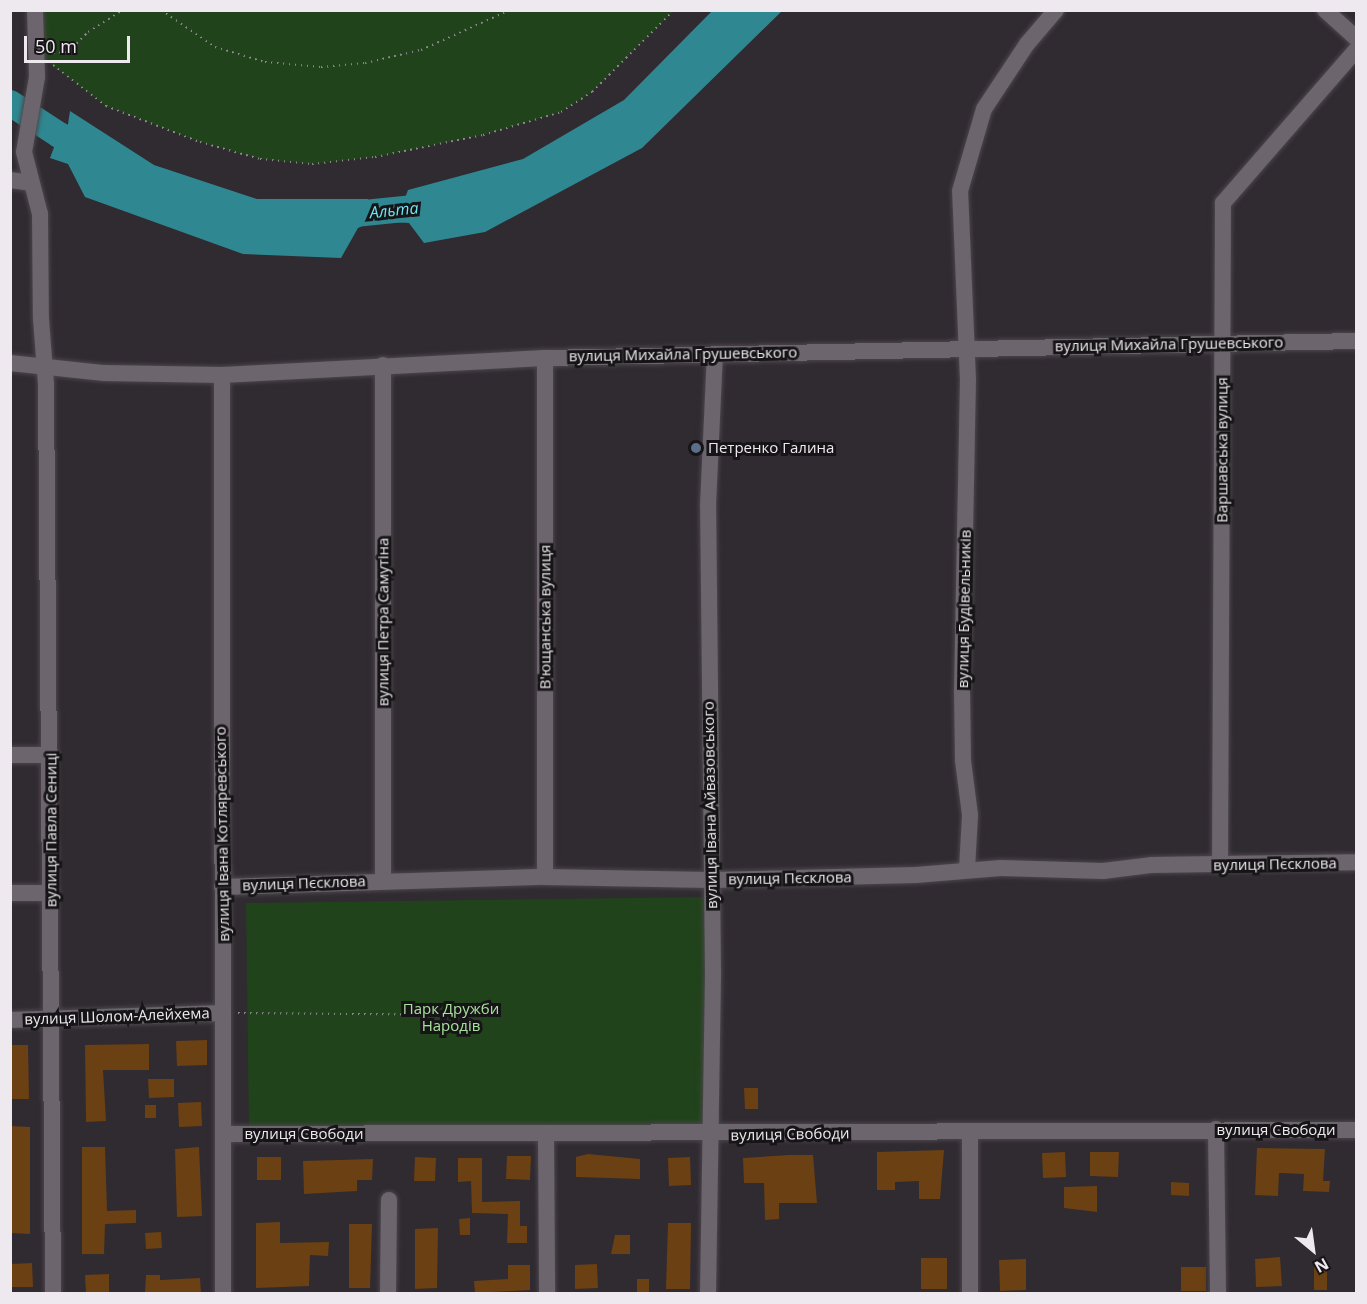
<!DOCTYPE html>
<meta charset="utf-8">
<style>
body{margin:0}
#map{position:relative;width:1367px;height:1304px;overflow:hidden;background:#302a31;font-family:"Open Sans",sans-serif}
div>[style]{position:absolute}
.green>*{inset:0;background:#21431b}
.water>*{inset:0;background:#2f8891}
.river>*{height:26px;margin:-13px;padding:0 13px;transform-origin:13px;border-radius:13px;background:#2f8891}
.building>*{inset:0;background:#6b4012}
.path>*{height:2px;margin-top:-1px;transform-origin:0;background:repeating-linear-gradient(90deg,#8c878d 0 1.5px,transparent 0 6px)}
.roads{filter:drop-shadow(0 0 2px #4b464c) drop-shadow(0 0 2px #4b464c)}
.minor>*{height:16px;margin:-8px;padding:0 8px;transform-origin:8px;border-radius:8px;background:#6c656d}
.tertiary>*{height:16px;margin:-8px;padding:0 8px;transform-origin:8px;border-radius:8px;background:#6c656d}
.dots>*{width:16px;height:16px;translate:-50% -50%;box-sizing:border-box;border:3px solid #161417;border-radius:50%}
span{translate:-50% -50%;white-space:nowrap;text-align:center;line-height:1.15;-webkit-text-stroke:6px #161417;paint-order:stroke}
.street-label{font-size:15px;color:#ede9ee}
.poi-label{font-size:15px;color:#ede9ee}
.left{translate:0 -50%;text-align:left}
.park-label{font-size:15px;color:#a7e29b}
.water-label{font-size:16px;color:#69e8f5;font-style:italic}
.frame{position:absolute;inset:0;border:12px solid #ede9ee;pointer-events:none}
.north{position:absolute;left:1283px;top:1220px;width:60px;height:60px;-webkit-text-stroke:4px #161417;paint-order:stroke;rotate:151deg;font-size:16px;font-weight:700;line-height:24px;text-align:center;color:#ede9ee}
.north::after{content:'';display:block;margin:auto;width:21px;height:27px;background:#ede9ee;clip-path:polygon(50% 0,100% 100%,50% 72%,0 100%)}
.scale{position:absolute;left:24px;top:36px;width:106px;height:27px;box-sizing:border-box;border:3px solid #ede9ee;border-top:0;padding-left:8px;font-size:18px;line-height:21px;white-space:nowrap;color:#ede9ee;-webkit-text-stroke:4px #161417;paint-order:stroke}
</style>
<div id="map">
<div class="green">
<div style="clip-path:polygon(35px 11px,674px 11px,592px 92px,561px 112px,483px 135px,375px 157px,312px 164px,260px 159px,200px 142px,106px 106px,38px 55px)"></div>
<div style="clip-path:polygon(707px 897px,706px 1131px,249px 1135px,246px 903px)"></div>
</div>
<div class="water">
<div style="clip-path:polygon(712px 11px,782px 11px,642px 148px,485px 232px,424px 243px,409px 223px,391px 222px,388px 204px,405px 198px,408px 190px,523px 159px,624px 100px)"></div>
<div style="clip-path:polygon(70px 111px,154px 165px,257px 199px,368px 199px,371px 222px,358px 228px,341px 258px,243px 254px,85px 197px,68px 164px,50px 158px,56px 142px,65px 144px)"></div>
</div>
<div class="river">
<div style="left:10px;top:103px;width:59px;rotate:33.1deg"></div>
<div style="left:59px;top:135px;width:42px;rotate:22.3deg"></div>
<div style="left:335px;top:216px;width:89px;rotate:-5.8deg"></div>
</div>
<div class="building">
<div style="clip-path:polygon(207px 1040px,207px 1065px,177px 1066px,176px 1041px)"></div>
<div style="clip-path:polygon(149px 1044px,149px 1070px,103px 1070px,106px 1121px,86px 1122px,85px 1045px)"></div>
<div style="clip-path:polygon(10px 1045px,28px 1045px,29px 1099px,10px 1099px)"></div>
<div style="clip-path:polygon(148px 1079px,174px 1079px,174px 1097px,149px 1098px)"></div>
<div style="clip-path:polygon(744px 1088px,758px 1088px,758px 1109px,745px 1109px)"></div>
<div style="clip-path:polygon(201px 1102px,202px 1126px,179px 1127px,178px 1103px)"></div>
<div style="clip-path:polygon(145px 1105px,156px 1105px,156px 1118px,145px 1118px)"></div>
<div style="clip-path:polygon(10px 1126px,30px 1127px,30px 1234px,10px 1233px)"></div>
<div style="clip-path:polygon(82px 1147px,105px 1147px,107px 1211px,136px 1210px,136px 1223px,105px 1224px,104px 1254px,82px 1254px)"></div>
<div style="clip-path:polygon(199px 1147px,202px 1216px,177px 1217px,175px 1149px)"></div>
<div style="clip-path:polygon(1257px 1148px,1325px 1149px,1323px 1181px,1330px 1181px,1329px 1192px,1303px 1191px,1304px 1174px,1279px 1173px,1278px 1196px,1255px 1195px)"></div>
<div style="clip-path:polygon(944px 1150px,940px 1199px,919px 1199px,919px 1181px,895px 1182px,895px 1190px,877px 1190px,877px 1152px)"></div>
<div style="clip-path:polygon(1065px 1152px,1066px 1177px,1043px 1178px,1042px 1153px)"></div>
<div style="clip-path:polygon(1090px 1152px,1119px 1152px,1118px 1177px,1090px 1176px)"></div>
<div style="clip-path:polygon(588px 1154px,640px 1159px,640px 1179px,576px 1177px,576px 1157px)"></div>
<div style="clip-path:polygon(789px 1155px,813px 1155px,817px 1203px,779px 1203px,779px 1219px,765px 1220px,764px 1183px,744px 1183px,743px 1158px)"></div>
<div style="clip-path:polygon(507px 1156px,531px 1156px,530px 1180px,506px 1179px)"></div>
<div style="clip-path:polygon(257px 1157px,281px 1157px,281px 1180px,257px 1180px)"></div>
<div style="clip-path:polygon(415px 1157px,436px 1158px,435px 1181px,414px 1181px)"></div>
<div style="clip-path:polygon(690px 1157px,691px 1185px,669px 1186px,668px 1158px)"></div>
<div style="clip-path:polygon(458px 1158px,482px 1158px,482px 1202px,520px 1201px,520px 1226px,527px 1226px,527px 1243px,507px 1243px,508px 1214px,472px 1213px,471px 1181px,458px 1182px)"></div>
<div style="clip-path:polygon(373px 1159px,372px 1180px,357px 1180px,357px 1191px,304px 1194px,303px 1161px)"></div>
<div style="clip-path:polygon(1171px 1182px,1189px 1183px,1189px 1196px,1171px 1195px)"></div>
<div style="clip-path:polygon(1097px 1186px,1097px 1212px,1064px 1208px,1064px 1187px)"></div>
<div style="clip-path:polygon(470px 1218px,470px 1235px,460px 1235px,459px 1219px)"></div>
<div style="clip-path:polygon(280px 1222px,280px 1243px,329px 1242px,328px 1256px,310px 1255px,309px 1286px,256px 1288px,256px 1223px)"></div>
<div style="clip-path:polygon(668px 1223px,691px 1223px,690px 1289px,666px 1289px)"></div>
<div style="clip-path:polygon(349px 1224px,372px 1224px,370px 1288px,349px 1288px)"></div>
<div style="clip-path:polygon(438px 1228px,437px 1288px,415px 1289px,415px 1229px)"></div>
<div style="clip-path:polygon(161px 1232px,162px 1248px,146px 1249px,145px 1233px)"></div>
<div style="clip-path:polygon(615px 1235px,630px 1235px,630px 1254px,611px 1254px)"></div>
<div style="clip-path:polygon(1280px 1257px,1282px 1286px,1256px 1287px,1255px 1259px)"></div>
<div style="clip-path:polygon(921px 1258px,947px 1258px,947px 1289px,921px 1289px)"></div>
<div style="clip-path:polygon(1026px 1259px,1026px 1290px,1000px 1291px,999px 1260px)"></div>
<div style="clip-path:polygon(32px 1263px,33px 1287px,10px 1287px,10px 1264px)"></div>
<div style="clip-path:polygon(597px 1264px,598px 1288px,575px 1289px,575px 1265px)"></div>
<div style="clip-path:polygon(508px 1265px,530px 1265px,530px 1290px,475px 1293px,474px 1281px,508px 1279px)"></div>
<div style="clip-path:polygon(1181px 1267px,1206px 1267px,1206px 1291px,1181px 1291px)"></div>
<div style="clip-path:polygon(1314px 1267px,1327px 1267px,1327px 1290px,1314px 1290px)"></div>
<div style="clip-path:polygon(109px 1274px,109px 1293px,86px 1293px,85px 1275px)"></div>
<div style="clip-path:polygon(146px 1275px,160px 1275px,160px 1280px,200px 1278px,201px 1293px,145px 1293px)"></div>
<div style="clip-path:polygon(637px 1279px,649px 1279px,649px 1293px,637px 1293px)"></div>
</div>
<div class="path">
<div style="left:161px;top:10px;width:65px;rotate:34.4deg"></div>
<div style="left:215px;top:47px;width:52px;rotate:16.7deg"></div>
<div style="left:265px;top:62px;width:56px;rotate:5.1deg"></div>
<div style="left:321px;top:67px;width:44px;rotate:-5.2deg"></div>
<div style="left:365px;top:63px;width:57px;rotate:-13.1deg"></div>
<div style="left:421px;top:50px;width:98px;rotate:-24.2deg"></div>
<div style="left:53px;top:53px;width:15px;rotate:-4deg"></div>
<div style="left:68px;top:52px;width:28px;rotate:-45deg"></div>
<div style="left:88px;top:32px;width:41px;rotate:-32.2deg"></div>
<div style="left:53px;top:65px;width:67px;rotate:37.7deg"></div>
<div style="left:106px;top:106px;width:101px;rotate:21deg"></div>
<div style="left:200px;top:142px;width:62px;rotate:15.8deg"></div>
<div style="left:260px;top:159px;width:52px;rotate:5.5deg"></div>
<div style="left:312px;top:164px;width:63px;rotate:-6.3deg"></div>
<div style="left:375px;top:157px;width:110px;rotate:-11.5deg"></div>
<div style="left:483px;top:135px;width:81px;rotate:-16.4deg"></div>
<div style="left:561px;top:112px;width:37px;rotate:-33deg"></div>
<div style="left:592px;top:92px;width:116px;rotate:-45deg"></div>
<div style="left:238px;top:1013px;width:233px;rotate:0.5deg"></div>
</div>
<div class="roads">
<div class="minor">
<div style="left:35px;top:10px;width:67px;rotate:88.3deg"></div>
<div style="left:37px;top:77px;width:76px;rotate:99.8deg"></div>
<div style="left:24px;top:152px;width:64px;rotate:75.5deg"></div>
<div style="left:40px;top:214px;width:105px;rotate:89.5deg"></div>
<div style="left:41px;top:319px;width:65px;rotate:85.6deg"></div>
<div style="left:46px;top:384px;width:910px;rotate:89.56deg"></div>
<div style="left:1325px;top:10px;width:42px;rotate:42.1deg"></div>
<div style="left:10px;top:180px;width:21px;rotate:8deg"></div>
<div style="left:545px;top:358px;width:519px;rotate:90deg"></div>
<div style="left:222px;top:375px;width:919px;rotate:89.94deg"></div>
<div style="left:10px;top:755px;width:41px"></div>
<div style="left:1220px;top:865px;width:662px;rotate:-89.74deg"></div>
<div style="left:1223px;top:203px;width:203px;rotate:-49deg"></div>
<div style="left:967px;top:869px;width:54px;rotate:-86.8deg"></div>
<div style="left:970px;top:815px;width:55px;rotate:-97.3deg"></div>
<div style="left:963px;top:760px;width:69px;rotate:-90.8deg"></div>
<div style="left:962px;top:691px;width:311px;rotate:-88.9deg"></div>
<div style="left:968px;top:380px;width:189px;rotate:-92.4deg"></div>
<div style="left:960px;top:191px;width:85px;rotate:-73.7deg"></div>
<div style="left:984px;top:109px;width:78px;rotate:-56.5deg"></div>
<div style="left:1027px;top:44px;width:45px;rotate:-49.5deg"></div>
<div style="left:383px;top:880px;width:515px;rotate:-90deg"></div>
<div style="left:222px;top:887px;width:323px;rotate:-1.8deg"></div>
<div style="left:545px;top:877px;width:165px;rotate:1deg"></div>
<div style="left:710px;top:880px;width:206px;rotate:-1.4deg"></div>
<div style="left:916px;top:875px;width:85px;rotate:-4.7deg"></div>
<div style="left:1001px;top:868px;width:102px;rotate:1.7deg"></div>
<div style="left:1103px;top:871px;width:48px;rotate:-7.1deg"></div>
<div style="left:1151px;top:865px;width:205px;rotate:-0.8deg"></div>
<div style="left:10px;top:893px;width:41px"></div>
<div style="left:10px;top:1020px;width:213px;rotate:-1.9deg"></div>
<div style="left:1216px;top:1129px;width:165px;rotate:89.3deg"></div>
<div style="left:970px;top:1132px;width:162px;rotate:90deg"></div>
<div style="left:224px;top:1134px;width:1132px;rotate:-0.2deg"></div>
<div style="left:546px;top:1134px;width:160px;rotate:89.6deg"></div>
<div style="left:388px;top:1294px;width:94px;rotate:-89.4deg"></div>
<div style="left:708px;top:1294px;width:321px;rotate:-89.1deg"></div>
<div style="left:713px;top:973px;width:467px;rotate:-90.6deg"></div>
<div style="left:708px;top:506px;width:152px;rotate:-87.4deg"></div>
</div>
<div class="tertiary">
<div style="left:10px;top:363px;width:95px;rotate:6.1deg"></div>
<div style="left:104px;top:373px;width:118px;rotate:1deg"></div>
<div style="left:222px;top:375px;width:323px;rotate:-3deg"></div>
<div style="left:545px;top:358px;width:811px;rotate:-1.2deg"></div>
</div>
</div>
<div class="dots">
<div style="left:696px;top:448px;background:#5c6f8a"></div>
</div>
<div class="street-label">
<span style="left:1169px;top:344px;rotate:-1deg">вулиця Михайла Грушевського</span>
<span style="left:683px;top:354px;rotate:-1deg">вулиця Михайла Грушевського</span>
<span style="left:1222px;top:450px;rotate:-90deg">Варшавська вулиця</span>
<span style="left:964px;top:609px;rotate:-89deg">вулиця Будівельників</span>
<span style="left:545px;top:617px;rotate:-90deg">В'ющанська вулиця</span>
<span style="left:383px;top:622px;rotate:-90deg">вулиця Петра Самутіна</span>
<span style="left:710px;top:805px;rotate:-91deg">вулиця Івана Айвазовського</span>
<span style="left:51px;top:830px;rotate:-90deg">вулиця Павла Сениці</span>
<span style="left:222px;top:834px;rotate:-91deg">вулиця Івана Котляревського</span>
<span style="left:1275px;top:864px;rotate:-1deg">вулиця Пєсклова</span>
<span style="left:790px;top:878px;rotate:-1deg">вулиця Пєсклова</span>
<span style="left:304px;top:883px;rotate:-2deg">вулиця Пєсклова</span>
<span style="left:117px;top:1016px;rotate:-2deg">вулиця Шолом-Алейхема</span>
<span style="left:1276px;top:1130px">вулиця Свободи</span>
<span style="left:304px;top:1134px">вулиця Свободи</span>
<span style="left:790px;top:1134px;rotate:-1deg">вулиця Свободи</span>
</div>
<div class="poi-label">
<span class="left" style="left:708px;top:448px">Петренко Галина</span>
</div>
<div class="park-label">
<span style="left:451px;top:1017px">Парк Дружби<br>Народів</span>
</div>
<div class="water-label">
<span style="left:394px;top:210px;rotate:-6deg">Альта</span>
</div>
<div class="frame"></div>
<div class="north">N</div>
<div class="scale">50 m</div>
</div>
